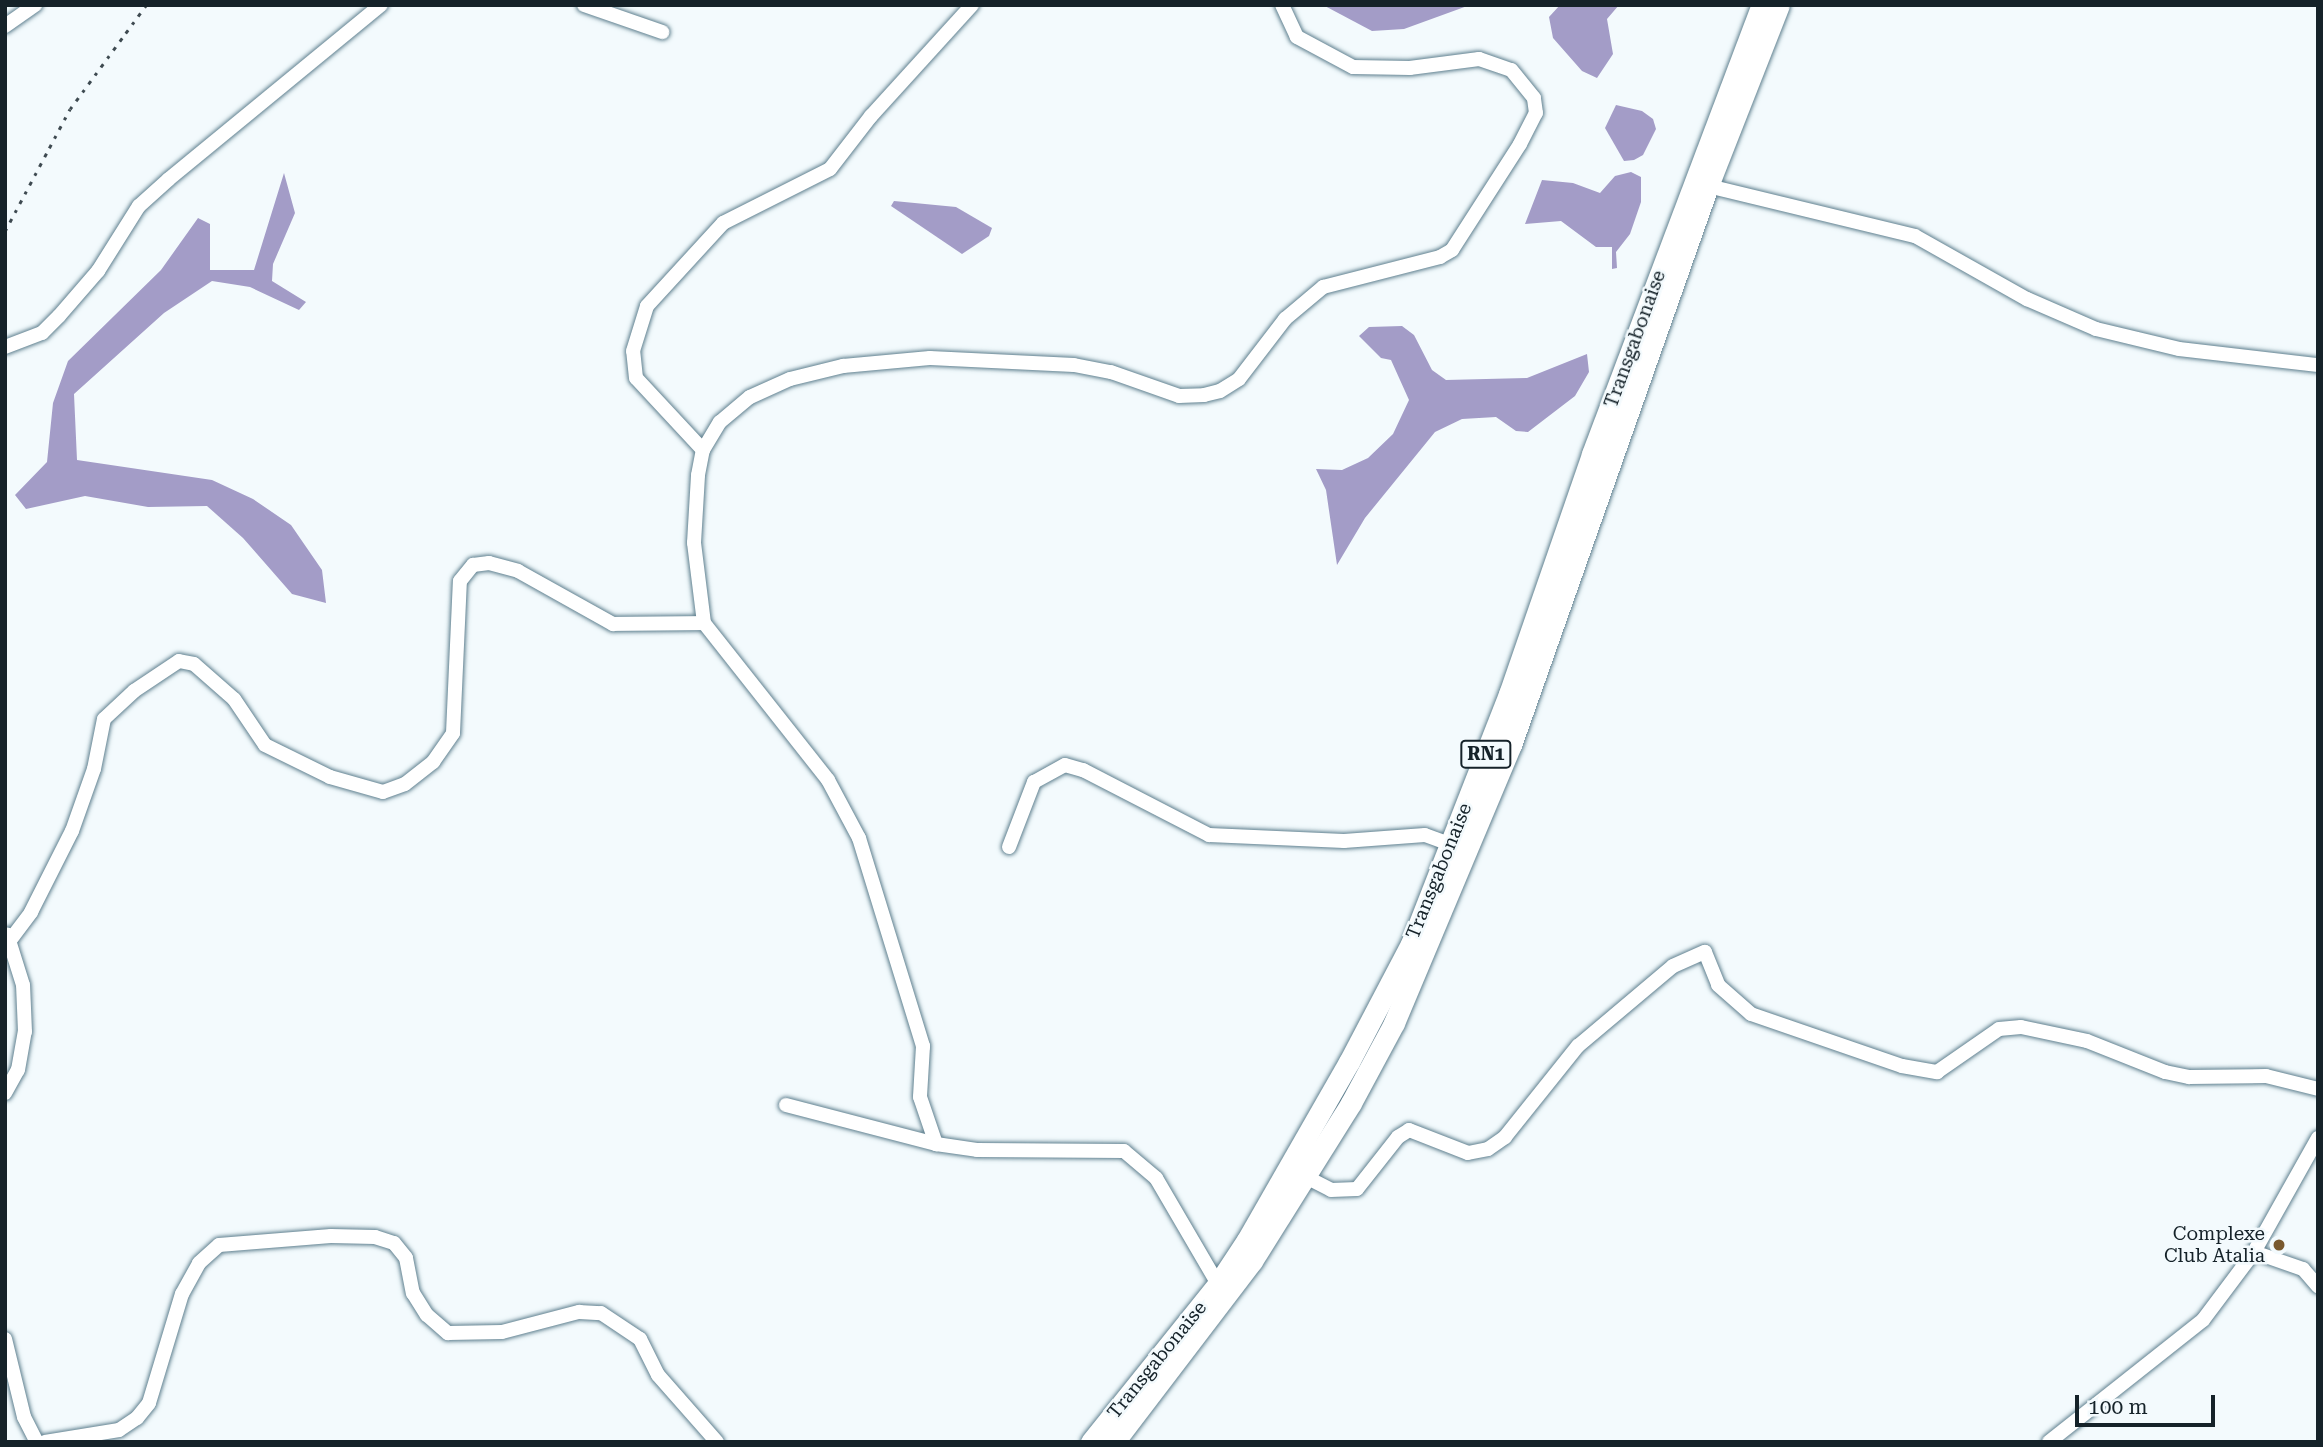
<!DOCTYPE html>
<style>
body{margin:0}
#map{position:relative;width:2323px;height:1447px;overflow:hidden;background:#f3fafd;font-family:"Roboto Serif",serif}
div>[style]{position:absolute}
.water>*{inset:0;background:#a39cc7}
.roads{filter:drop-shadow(0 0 2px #5f808f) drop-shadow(0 0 2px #5f808f)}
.minor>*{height:14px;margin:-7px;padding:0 7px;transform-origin:7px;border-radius:7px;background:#fff}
.highway>*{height:21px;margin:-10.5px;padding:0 10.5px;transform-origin:10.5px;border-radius:10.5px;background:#fff}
.rail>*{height:2.5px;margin-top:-1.25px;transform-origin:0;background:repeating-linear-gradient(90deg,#3d4950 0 3.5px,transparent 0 10.5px)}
.dots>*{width:19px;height:19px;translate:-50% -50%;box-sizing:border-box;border:4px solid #f3fafd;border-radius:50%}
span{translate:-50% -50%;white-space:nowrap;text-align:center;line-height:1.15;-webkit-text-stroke:5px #f3fafd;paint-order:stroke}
.shield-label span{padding:2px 5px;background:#f3fafd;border:2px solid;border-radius:5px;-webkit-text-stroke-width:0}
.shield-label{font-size:18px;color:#152229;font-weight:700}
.street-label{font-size:19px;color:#152229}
.poi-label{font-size:19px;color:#152229}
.right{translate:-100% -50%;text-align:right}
.frame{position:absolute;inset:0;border:7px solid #152229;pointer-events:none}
.scale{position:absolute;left:2075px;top:1395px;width:140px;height:32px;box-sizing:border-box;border:4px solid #152229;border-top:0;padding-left:9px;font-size:21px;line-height:24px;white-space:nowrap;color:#152229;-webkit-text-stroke:5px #f3fafd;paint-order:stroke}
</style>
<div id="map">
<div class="water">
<div style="clip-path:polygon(1323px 5px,1470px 5px,1404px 29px,1372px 31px)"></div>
<div style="clip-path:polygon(1560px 5px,1619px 5px,1607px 19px,1613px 54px,1597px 78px,1582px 71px,1553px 38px,1549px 17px)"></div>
<div style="clip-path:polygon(1616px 105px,1642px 111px,1653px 119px,1656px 129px,1643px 155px,1634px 160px,1624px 161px,1605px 128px)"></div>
<div style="clip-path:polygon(1631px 172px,1641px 177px,1641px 202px,1630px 234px,1616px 252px,1617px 268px,1612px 269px,1612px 247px,1596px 247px,1561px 221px,1525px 224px,1542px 180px,1573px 183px,1600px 193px,1615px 176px)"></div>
<div style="clip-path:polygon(284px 173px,295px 213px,273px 264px,272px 281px,306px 302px,299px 310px,250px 287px,212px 281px,164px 313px,74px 394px,77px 460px,212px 480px,253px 499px,291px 525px,322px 570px,326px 603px,292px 594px,243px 538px,207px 506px,148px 507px,85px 496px,26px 509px,15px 495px,47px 462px,53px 403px,68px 361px,161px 270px,198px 218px,210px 224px,210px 270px,254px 270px)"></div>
<div style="clip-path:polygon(894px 201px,956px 207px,992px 228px,989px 236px,962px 254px,891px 206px)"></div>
<div style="clip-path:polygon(1402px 326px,1414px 335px,1432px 370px,1446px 380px,1527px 378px,1587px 354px,1589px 372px,1575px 396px,1528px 432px,1516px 431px,1496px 417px,1462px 419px,1435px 432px,1365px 518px,1337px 565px,1326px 490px,1316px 469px,1342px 470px,1368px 458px,1393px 434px,1409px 400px,1391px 360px,1381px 358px,1359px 336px,1369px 327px)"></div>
</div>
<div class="roads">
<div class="minor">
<div style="left:584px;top:5px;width:83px;rotate:19.1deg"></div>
<div style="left:5px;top:26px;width:37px;rotate:-35deg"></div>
<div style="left:1700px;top:184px;width:221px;rotate:13.6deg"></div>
<div style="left:1915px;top:236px;width:129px;rotate:29.4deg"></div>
<div style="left:2027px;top:299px;width:75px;rotate:23.5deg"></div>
<div style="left:2096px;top:329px;width:85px;rotate:13.5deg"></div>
<div style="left:2179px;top:349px;width:140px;rotate:6.6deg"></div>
<div style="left:5px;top:347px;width:40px;rotate:-21deg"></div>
<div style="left:42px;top:333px;width:24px;rotate:-45deg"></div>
<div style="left:59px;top:316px;width:60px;rotate:-49.1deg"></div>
<div style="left:98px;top:271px;width:77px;rotate:-57.8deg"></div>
<div style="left:139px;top:206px;width:40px;rotate:-42deg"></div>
<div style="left:169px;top:179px;width:274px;rotate:-39.4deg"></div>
<div style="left:703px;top:450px;width:98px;rotate:-132.9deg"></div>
<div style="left:636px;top:378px;width:27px;rotate:-96deg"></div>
<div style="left:633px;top:351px;width:47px;rotate:-72.7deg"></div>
<div style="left:647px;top:306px;width:113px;rotate:-47.5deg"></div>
<div style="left:723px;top:223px;width:120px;rotate:-26.8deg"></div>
<div style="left:830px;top:169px;width:67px;rotate:-52.3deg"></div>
<div style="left:871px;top:116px;width:150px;rotate:-47.7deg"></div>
<div style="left:704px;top:623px;width:81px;rotate:-97.1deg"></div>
<div style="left:694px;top:543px;width:68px;rotate:-86.6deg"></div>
<div style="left:698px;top:475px;width:25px;rotate:-79deg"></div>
<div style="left:703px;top:450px;width:33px;rotate:-59deg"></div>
<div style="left:720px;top:422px;width:39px;rotate:-40deg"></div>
<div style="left:750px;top:397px;width:44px;rotate:-24.2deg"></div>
<div style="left:790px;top:379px;width:55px;rotate:-13.8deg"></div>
<div style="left:843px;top:366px;width:87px;rotate:-5.3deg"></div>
<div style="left:930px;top:358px;width:144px;rotate:2.8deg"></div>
<div style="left:1074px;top:365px;width:38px;rotate:11deg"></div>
<div style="left:1111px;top:372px;width:72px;rotate:19.4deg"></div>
<div style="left:1179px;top:396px;width:25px;rotate:-2deg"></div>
<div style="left:1204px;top:395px;width:16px;rotate:-14deg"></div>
<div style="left:1220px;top:391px;width:22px;rotate:-32deg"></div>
<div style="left:1239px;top:379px;width:76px;rotate:-52.5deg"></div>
<div style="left:1285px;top:319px;width:50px;rotate:-40.1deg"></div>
<div style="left:1323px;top:287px;width:121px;rotate:-14.4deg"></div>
<div style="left:1440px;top:257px;width:14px;rotate:-30deg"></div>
<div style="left:1452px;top:250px;width:126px;rotate:-57.3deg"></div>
<div style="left:1520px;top:144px;width:35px;rotate:-63deg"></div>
<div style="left:1536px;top:113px;width:15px;rotate:-98deg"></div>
<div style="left:1534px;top:98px;width:36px;rotate:-129deg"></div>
<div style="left:1511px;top:70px;width:34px;rotate:-161deg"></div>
<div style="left:1479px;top:59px;width:70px;rotate:172.6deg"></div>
<div style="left:1410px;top:68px;width:57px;rotate:-179deg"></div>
<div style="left:1353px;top:67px;width:64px;rotate:-151.8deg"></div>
<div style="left:1297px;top:37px;width:35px;rotate:-115deg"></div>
<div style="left:1009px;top:847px;width:70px;rotate:-69deg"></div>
<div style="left:1034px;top:782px;width:35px;rotate:-29deg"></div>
<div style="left:1065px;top:765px;width:19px;rotate:16deg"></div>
<div style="left:1083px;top:770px;width:142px;rotate:27.3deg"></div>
<div style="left:1209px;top:835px;width:135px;rotate:2.5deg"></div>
<div style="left:1344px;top:841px;width:81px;rotate:-4.2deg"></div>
<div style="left:1425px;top:835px;width:27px;rotate:20deg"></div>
<div style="left:11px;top:939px;width:34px;rotate:-53deg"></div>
<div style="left:31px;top:912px;width:91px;rotate:-63.2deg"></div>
<div style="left:72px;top:831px;width:66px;rotate:-70.5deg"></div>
<div style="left:94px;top:769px;width:51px;rotate:-78.7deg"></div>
<div style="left:104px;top:719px;width:41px;rotate:-43deg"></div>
<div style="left:134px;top:691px;width:54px;rotate:-33.7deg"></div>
<div style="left:179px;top:661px;width:15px;rotate:11deg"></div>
<div style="left:194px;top:664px;width:53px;rotate:41.2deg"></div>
<div style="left:234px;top:699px;width:55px;rotate:56deg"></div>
<div style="left:265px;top:745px;width:72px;rotate:26.2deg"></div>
<div style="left:330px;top:777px;width:55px;rotate:15.8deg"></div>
<div style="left:383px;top:792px;width:23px;rotate:-20deg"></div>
<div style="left:405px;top:784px;width:36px;rotate:-38deg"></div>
<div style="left:433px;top:762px;width:35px;rotate:-55deg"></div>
<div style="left:453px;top:733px;width:152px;rotate:-87.4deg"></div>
<div style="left:460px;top:581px;width:21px;rotate:-51deg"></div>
<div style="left:473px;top:565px;width:16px;rotate:-7deg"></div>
<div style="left:489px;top:563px;width:30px;rotate:15deg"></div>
<div style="left:518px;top:571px;width:109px;rotate:29.2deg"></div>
<div style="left:613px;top:624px;width:91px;rotate:-0.6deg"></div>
<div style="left:704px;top:623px;width:200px;rotate:51.7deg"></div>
<div style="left:828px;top:780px;width:66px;rotate:61.9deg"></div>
<div style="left:859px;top:838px;width:218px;rotate:72.9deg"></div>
<div style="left:923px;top:1046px;width:51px;rotate:93.4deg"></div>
<div style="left:920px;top:1097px;width:50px;rotate:71.2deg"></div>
<div style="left:936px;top:1144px;width:41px;rotate:8.3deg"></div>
<div style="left:977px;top:1150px;width:147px;rotate:0.4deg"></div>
<div style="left:1124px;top:1151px;width:42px;rotate:40.2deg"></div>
<div style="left:1156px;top:1178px;width:123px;rotate:59.7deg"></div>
<div style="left:5px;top:1093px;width:26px;rotate:-61deg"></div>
<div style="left:18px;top:1070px;width:39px;rotate:-80deg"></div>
<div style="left:25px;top:1032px;width:47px;rotate:-92.4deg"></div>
<div style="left:23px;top:985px;width:53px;rotate:-107.4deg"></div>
<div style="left:786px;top:1105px;width:155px;rotate:14.6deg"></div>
<div style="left:1306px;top:1177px;width:28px;rotate:27deg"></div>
<div style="left:1331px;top:1190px;width:26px;rotate:-2deg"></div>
<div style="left:1357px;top:1189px;width:66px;rotate:-51.7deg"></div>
<div style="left:1398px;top:1137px;width:13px;rotate:-32deg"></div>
<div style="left:1409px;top:1130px;width:63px;rotate:21.3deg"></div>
<div style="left:1468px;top:1153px;width:20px;rotate:-11deg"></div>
<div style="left:1488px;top:1149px;width:21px;rotate:-35deg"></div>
<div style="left:1505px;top:1137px;width:117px;rotate:-51.3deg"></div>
<div style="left:1578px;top:1046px;width:124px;rotate:-40.1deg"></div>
<div style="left:1673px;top:966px;width:35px;rotate:-24deg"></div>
<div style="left:1705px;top:952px;width:35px;rotate:68deg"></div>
<div style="left:1718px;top:985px;width:44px;rotate:41.3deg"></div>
<div style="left:1751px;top:1014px;width:160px;rotate:19deg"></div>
<div style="left:1902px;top:1066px;width:36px;rotate:10deg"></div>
<div style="left:1937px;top:1072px;width:75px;rotate:-34.7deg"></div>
<div style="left:1999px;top:1029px;width:22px;rotate:-5deg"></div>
<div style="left:2021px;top:1027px;width:67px;rotate:12deg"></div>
<div style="left:2087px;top:1041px;width:84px;rotate:21.7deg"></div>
<div style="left:2165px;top:1072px;width:25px;rotate:12deg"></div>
<div style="left:2189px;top:1077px;width:77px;rotate:-0.7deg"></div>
<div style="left:2266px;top:1076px;width:54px;rotate:14deg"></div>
<div style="left:2254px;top:1252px;width:52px;rotate:19.1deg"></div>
<div style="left:2303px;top:1269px;width:23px;rotate:49deg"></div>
<div style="left:5px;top:1339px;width:80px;rotate:76.3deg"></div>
<div style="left:24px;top:1417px;width:28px;rotate:63deg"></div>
<div style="left:45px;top:1442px;width:75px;rotate:-9.2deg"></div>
<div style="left:119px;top:1430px;width:22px;rotate:-34deg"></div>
<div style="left:137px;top:1418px;width:19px;rotate:-51deg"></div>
<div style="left:149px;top:1403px;width:114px;rotate:-73.2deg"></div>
<div style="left:182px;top:1294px;width:35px;rotate:-61deg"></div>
<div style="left:199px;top:1263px;width:27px;rotate:-42deg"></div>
<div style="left:219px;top:1245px;width:112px;rotate:-4.6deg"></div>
<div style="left:331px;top:1236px;width:44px;rotate:1.3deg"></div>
<div style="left:375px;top:1237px;width:20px;rotate:18deg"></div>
<div style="left:394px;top:1243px;width:19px;rotate:51deg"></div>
<div style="left:406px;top:1258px;width:36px;rotate:79deg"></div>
<div style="left:413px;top:1293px;width:26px;rotate:58deg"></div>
<div style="left:427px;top:1315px;width:28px;rotate:41deg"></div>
<div style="left:448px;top:1333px;width:54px;rotate:-1.1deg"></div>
<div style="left:502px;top:1332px;width:80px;rotate:-14.6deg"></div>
<div style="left:579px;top:1312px;width:22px;rotate:3deg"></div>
<div style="left:601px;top:1313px;width:47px;rotate:33.7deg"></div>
<div style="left:640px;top:1339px;width:40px;rotate:63.4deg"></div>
<div style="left:658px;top:1375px;width:89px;rotate:48.6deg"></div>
<div style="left:2049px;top:1442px;width:196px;rotate:-38.4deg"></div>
<div style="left:2203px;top:1320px;width:85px;rotate:-53.1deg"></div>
<div style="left:2254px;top:1252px;width:131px;rotate:-60.7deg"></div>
</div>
<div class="highway">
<div style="left:1091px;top:1442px;width:203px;rotate:-51.2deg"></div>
<div style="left:1218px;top:1284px;width:53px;rotate:-56.6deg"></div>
<div style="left:1247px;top:1240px;width:205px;rotate:-60.2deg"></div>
<div style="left:1349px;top:1062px;width:133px;rotate:-62.3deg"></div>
<div style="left:1411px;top:944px;width:269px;rotate:-68.6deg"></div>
<div style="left:1509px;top:694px;width:254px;rotate:-70.9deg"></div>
<div style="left:1592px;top:454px;width:480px;rotate:-69.3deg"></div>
<div style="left:1114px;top:1442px;width:228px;rotate:-52.7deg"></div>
<div style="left:1252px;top:1261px;width:186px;rotate:-57.9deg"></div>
<div style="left:1351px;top:1103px;width:91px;rotate:-61.7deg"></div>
<div style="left:1394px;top:1023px;width:302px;rotate:-67.2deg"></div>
<div style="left:1511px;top:745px;width:593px;rotate:-70.59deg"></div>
<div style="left:1708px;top:186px;width:194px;rotate:-68.6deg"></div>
</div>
</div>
<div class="rail">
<div style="left:5px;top:231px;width:138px;rotate:-62deg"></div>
<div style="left:70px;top:109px;width:129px;rotate:-53.8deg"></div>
</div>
<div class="dots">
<div style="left:2279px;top:1245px;background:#79592f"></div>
</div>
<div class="shield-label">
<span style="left:1486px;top:754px">RN1</span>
</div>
<div class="street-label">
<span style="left:1635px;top:339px;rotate:-70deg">Transgabonaise</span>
<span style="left:1439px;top:871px;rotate:-68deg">Transgabonaise</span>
<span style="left:1157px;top:1360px;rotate:-51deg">Transgabonaise</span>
</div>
<div class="poi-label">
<span class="right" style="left:2265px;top:1245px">Complexe<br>Club Atalia</span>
</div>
<div class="frame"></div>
<div class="scale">100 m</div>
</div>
